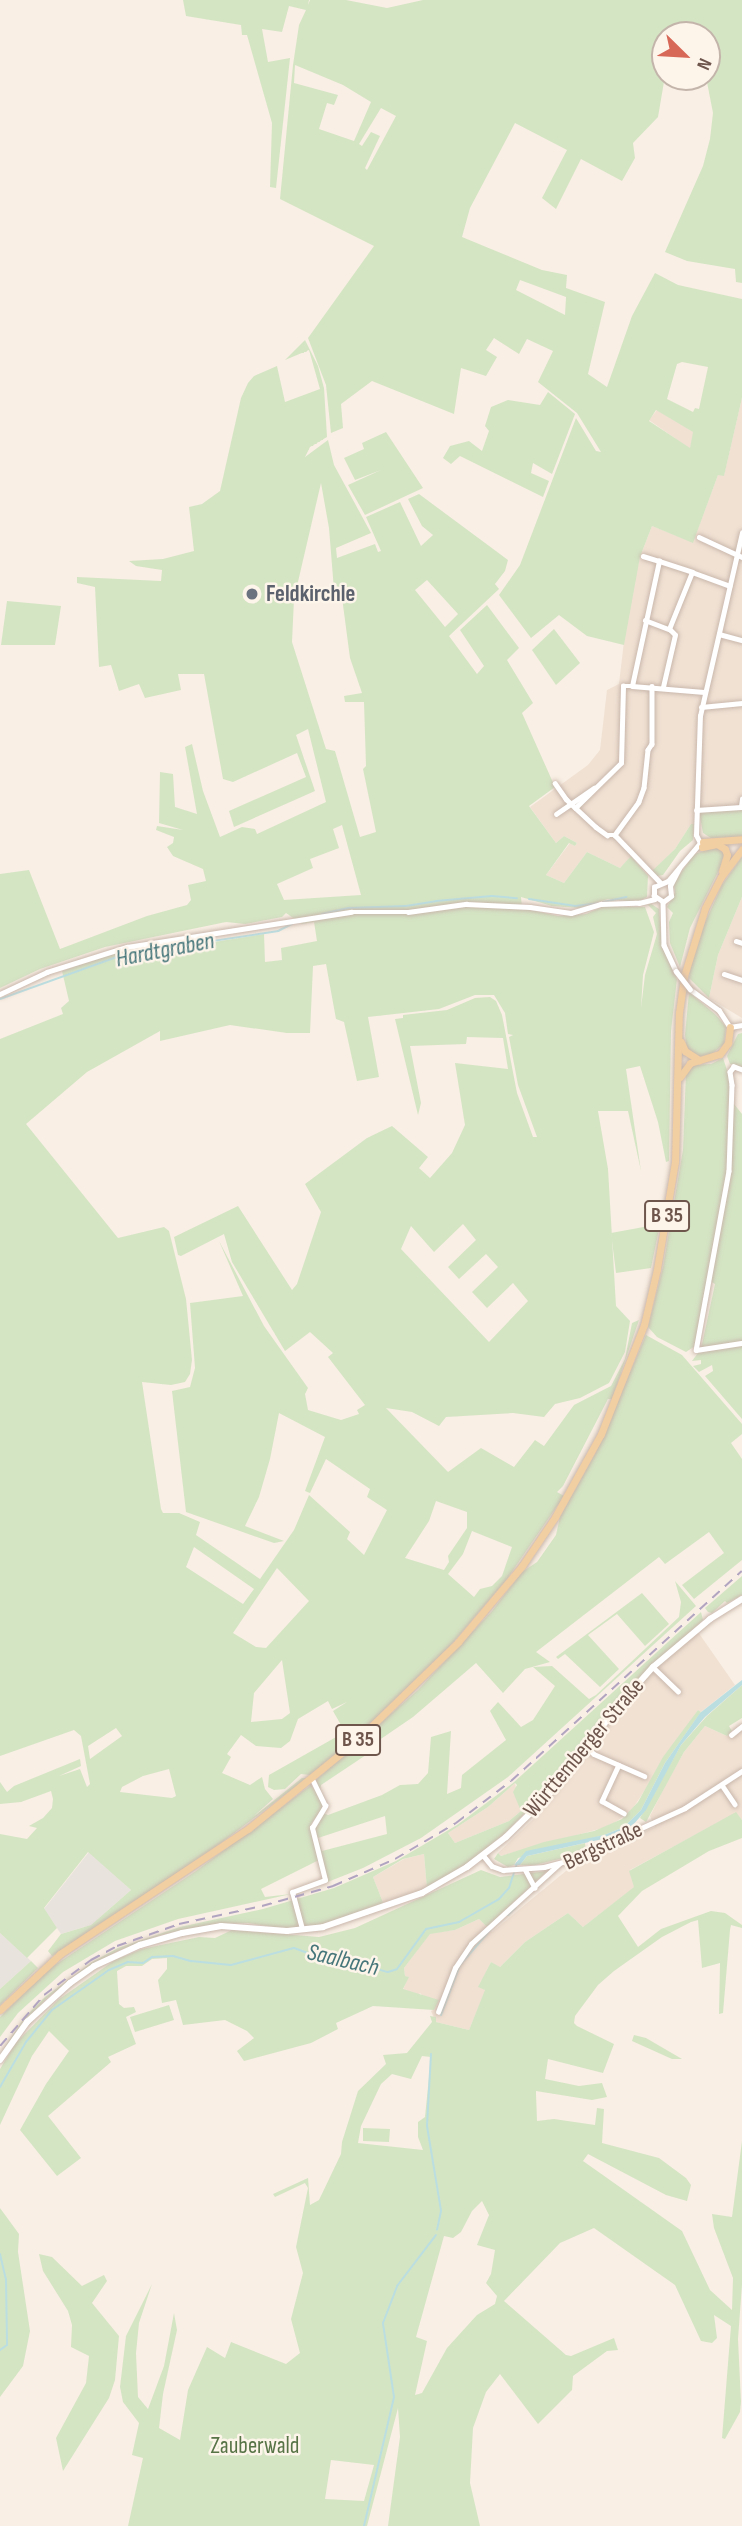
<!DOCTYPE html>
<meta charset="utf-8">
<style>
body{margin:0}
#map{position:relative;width:742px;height:2526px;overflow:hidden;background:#f9efe4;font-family:"Sofia Sans Condensed",sans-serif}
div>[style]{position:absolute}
.residential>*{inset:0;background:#f0e1d3}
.industrial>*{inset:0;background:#e9e3de}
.green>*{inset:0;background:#d4e5c4}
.water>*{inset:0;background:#bbdee1}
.stream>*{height:2px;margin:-1px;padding:0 1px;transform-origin:1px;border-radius:1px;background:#bbdee1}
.roads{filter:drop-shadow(0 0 2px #c9b7ac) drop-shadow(0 0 2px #c9b7ac)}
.street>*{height:4.5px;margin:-2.25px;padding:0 2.25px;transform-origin:2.25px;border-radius:2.25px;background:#fff}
.secondary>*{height:6px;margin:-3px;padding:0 3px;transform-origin:3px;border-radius:3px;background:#fff}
.primary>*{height:7px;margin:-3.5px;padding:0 3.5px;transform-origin:3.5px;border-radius:3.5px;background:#f2cea3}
.rail>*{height:2px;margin-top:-1px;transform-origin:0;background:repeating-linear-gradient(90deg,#b1a4c1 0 10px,transparent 0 17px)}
.bridges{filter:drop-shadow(0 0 2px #c9b7ac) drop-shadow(0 0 2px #c9b7ac)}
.street-bridge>*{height:4.5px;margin:-2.25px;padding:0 2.25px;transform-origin:2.25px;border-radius:2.25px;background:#fff}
.dots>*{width:19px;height:19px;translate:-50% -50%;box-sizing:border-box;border:4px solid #fdf4ea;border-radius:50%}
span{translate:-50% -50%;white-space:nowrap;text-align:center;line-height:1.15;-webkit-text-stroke:5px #fdf4ea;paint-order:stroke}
.shield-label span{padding:2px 5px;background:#fdf4ea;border:2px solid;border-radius:5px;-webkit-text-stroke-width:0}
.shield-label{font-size:21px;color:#6f564d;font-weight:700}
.worship-label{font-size:23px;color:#5b616d;font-weight:700}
.left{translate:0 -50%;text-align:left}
.street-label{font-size:23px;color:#6f564d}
.park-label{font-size:23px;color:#577446}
.water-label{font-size:24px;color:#46767a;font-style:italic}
.north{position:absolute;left:651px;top:21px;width:70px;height:70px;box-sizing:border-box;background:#fdf4ea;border:2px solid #c4b5ab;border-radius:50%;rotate:114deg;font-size:19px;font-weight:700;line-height:28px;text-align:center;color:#6f564d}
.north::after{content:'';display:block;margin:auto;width:24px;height:32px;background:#d76756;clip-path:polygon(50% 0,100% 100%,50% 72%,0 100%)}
</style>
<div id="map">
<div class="residential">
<div style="clip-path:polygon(742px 398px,742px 807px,699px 811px,694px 824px,691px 824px,675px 849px,648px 876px,632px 856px,620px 868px,587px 852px,564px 883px,546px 875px,570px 843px,575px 846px,577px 843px,564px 836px,556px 843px,530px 807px,588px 765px,600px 750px,607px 690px,619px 684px,627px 616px,640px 557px,652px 526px,693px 542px,718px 475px,724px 475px)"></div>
<div style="clip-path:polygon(657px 410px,694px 432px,690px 449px,649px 420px)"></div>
<div style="clip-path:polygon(742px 897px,742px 1018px,709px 998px,718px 955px)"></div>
<div style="clip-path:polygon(698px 1632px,735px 1685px,701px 1712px,698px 1710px,631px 1811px,610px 1826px,501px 1856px,498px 1853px,549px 1804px,626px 1701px,660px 1663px)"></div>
<div style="clip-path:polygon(742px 1723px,742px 1820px,736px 1813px,630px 1870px,635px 1887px,583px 1927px,568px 1913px,525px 1942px,499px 1968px,491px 1962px,479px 1987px,486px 1990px,469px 2030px,436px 2022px,431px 2011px,435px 2009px,420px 1993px,418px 1996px,403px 1990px,408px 1977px,405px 1976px,404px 1968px,430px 1933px,455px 1930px,479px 1919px,492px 1932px,572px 1866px,655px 1827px,650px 1816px,665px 1786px,684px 1752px,705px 1726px,727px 1736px)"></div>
<div style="clip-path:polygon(515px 1783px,521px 1811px,509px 1821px,455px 1843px,448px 1833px,488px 1807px)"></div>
<div style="clip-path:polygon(424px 1854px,427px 1889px,384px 1905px,373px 1877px,404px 1859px)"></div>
</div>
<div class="industrial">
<div style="clip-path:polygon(89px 1852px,131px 1890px,91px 1925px,61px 1934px,44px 1909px)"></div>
<div style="clip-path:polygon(0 1933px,31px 1961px,0 1989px)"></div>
</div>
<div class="green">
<div style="clip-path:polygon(evenodd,183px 0,309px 0,308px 5px,310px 0,346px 0,387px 8px,423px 0,742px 0,742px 283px,736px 282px,735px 269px,687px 261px,665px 252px,703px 166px,710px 139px,713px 113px,706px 77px,707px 35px,665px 35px,665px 76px,658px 117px,633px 143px,635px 158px,622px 181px,581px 159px,556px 209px,542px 198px,567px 150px,515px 123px,470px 208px,462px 237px,542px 270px,567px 275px,566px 288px,605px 302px,588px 374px,607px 387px,632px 316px,655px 273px,678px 285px,742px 299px,742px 398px,724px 476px,718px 475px,693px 543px,652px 526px,640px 557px,624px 645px,587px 636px,559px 615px,531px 638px,499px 595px,520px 565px,576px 418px,596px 451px,601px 452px,577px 413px,538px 382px,553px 351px,527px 339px,519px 354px,494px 338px,486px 350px,497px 357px,486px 376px,461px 368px,454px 414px,372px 381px,341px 404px,343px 428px,331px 433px,326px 385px,308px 338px,374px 246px,280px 199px,293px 65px,299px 25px,306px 10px,289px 6px,282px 32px,262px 29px,268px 62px,290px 58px,276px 188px,270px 187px,272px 123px,247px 35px,242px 35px,241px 25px,186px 16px,183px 0,295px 65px,343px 85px,371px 102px,354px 141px,319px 129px,327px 103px,334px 105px,338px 95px,294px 83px,295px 65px,183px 0,381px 108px,396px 116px,367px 170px,365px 168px,380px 136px,371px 132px,362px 146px,359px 144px,381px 108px,183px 0,520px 280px,566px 297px,565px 315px,516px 290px,520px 280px,183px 0,682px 362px,708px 367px,699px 409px,695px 408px,693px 412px,667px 399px,677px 364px,682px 362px,183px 0,656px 410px,693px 432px,690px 448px,649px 421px,656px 410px)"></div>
<div style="clip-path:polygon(evenodd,305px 340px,318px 366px,324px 388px,327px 437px,310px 447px,305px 457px,328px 440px,334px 465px,371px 533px,336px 548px,337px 558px,375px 544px,378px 552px,381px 551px,366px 517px,400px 502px,421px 546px,433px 535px,422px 526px,408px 499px,419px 494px,508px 560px,505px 571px,495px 584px,499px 589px,449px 636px,477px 674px,484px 666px,460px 630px,487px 605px,519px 648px,507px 660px,533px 703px,522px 713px,555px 787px,529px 806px,556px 843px,564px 836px,577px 843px,575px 846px,569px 843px,546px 875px,564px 883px,587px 852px,620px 868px,631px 856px,648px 876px,647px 897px,637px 902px,608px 899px,579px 908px,552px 906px,521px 897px,522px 908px,558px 916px,586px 914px,604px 906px,645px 907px,654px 932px,643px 975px,641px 1008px,645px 975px,657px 934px,653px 917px,656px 913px,648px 905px,650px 903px,659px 909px,662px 947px,677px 979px,671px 1031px,669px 1161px,666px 1162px,658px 1122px,640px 1066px,626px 1069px,641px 1171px,628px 1111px,598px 1111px,608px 1169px,616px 1306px,630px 1321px,625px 1352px,609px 1383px,580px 1398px,555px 1404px,544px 1417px,513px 1413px,446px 1417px,439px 1426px,412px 1412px,386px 1408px,448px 1472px,481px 1448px,514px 1467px,535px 1440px,544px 1446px,574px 1405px,611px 1386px,625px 1359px,632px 1323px,639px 1320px,612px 1399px,608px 1399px,563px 1486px,557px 1492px,564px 1496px,507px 1579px,450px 1646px,355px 1738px,310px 1775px,301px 1774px,285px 1789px,274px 1790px,268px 1787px,269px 1775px,345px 1732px,333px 1711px,347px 1702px,332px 1709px,328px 1701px,298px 1719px,290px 1741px,281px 1748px,256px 1746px,241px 1735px,227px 1754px,231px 1757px,222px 1773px,250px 1785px,262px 1777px,265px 1789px,273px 1799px,253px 1817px,302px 1778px,307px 1778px,213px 1849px,52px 1956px,48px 1951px,61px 1934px,91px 1925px,131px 1890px,88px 1852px,44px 1908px,57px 1928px,27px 1958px,0 1933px,0 1834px,27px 1839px,37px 1828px,29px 1826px,43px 1818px,52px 1808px,53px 1799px,51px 1791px,21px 1802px,0 1804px,0 1782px,7px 1792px,14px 1786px,80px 1759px,81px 1766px,59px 1776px,80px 1769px,87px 1787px,90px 1784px,81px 1736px,74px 1730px,0 1756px,0 1039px,63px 1014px,61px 1008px,69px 1001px,62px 971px,127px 949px,157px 944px,158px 951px,264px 934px,265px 962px,282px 960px,281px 948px,317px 941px,314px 922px,302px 924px,286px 913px,282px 917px,245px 924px,226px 922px,105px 947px,40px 969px,0 988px,0 874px,29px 870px,60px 949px,147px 916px,187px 905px,191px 900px,188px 885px,206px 881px,203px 869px,173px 856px,167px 847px,173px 843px,174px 837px,156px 830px,157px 826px,183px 830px,159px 823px,160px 772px,173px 774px,175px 807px,197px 814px,185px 747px,192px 744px,203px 791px,220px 837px,242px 827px,255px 829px,257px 834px,326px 802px,308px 729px,296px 735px,315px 791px,234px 827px,229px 811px,306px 777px,297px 753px,233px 782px,223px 779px,204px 674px,178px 674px,181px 690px,145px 698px,139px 684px,119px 691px,111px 665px,99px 667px,95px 587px,77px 583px,77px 577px,161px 581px,162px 570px,136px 566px,129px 561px,163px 559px,194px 551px,189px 507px,202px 504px,220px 491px,241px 398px,248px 383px,254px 376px,277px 366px,285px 402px,320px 389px,309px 350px,285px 360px,305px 340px,321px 483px,329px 528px,334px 590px,341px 590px,350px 658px,362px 693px,344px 696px,345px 702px,364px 702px,366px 766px,363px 769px,376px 832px,360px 837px,335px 751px,326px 749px,292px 642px,294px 599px,321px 483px,305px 340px,427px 580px,458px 614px,445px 627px,415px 590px,427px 580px,305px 340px,342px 825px,361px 895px,284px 900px,277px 884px,313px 868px,310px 859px,339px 848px,333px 829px,342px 825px,305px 340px,326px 964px,336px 1019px,344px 1022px,357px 1081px,379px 1077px,368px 1017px,439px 1009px,475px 995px,494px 995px,505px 1013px,508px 1034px,513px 1035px,509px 1037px,518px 1085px,537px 1137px,533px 1137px,517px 1093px,502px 1015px,496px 1001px,490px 997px,475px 998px,447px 1010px,403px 1015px,403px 1018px,395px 1019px,418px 1115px,421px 1103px,410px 1046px,466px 1044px,467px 1037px,503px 1038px,508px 1069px,455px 1063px,465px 1125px,452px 1153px,430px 1178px,419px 1168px,428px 1157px,392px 1126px,367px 1138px,305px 1184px,321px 1212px,297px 1284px,292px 1290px,238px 1206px,174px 1237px,178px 1255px,181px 1256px,224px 1234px,232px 1262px,285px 1351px,310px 1332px,333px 1353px,328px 1357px,365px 1405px,357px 1410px,359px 1414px,341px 1420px,308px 1410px,305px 1394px,308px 1388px,264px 1326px,219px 1241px,243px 1296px,190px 1303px,195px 1368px,190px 1387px,172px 1391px,186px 1512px,274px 1543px,284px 1541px,245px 1526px,259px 1497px,270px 1459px,279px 1413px,325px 1437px,305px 1491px,310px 1493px,326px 1459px,370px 1489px,367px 1497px,387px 1510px,364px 1555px,347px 1539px,350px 1532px,309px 1495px,294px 1530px,260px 1579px,196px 1535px,200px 1522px,179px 1513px,163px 1513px,161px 1509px,142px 1382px,171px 1385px,185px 1382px,190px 1374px,192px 1360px,186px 1299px,169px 1231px,164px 1227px,118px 1238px,26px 1124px,87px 1072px,160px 1031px,160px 1041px,230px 1025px,287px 1033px,310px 1033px,313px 966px,326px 964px,305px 340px,463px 1224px,476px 1240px,448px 1267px,459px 1279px,486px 1254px,498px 1267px,472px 1292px,487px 1308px,513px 1283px,528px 1301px,489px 1342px,401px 1249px,411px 1226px,434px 1252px,463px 1224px,305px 340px,436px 1501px,467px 1512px,467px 1528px,448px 1556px,449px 1562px,444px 1570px,405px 1558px,429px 1521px,436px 1501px,305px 340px,472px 1531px,512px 1547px,502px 1576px,492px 1586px,480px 1589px,474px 1597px,448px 1574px,463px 1554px,472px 1531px,305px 340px,194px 1547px,254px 1589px,243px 1604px,186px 1567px,194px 1547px,305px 340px,277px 1568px,309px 1601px,266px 1648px,256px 1647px,233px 1633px,277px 1568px,305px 340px,282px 1660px,290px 1713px,282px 1719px,251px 1722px,254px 1693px,282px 1660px,305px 340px,116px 1728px,122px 1736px,90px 1759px,88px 1746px,116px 1728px,305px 340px,169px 1769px,176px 1796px,172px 1798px,120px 1792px,122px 1787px,143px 1776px,169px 1769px)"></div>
<div style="clip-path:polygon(548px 392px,575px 414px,552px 474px,533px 463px,531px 473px,549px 481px,543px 497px,460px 456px,451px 464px,443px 458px,450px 446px,469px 441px,482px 451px,489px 431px,485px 426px,491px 407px,508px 400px,540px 405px)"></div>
<div style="clip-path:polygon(386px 432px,423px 488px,365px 515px,348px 485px,381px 470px,355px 480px,344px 458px,364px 449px,362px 443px)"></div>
<div style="clip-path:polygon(7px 601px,61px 606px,55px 645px,1px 645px)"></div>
<div style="clip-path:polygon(554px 629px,580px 663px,556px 685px,532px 650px)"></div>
<div style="clip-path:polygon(742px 807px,742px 837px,711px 838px,703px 833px,699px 811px)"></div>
<div style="clip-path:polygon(691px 824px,694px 824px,693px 840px,680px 851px,663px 875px,657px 876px,652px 871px,675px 849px)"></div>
<div style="clip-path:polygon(718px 847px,724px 854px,720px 868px,690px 928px,680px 967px,670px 943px,669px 922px,673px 913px,667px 907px,675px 893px,674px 883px,694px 854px)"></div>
<div style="clip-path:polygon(742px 857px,742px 897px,718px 955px,709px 998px,689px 978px,694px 947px,722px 885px)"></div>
<div style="clip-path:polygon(689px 992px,716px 1015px,726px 1027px,724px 1044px,709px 1056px,699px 1056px,687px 1050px,685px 1035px)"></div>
<div style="clip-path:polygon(742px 1033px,742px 1067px,730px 1064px,727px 1056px,738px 1034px)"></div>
<div style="clip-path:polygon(723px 1058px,730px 1079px,730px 1099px,742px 1114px,742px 1341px,701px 1349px,715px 1284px,710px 1281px,695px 1346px,686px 1352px,657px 1337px,648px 1327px,663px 1267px,683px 1150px,686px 1072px,692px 1065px,711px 1064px)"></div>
<div style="clip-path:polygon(660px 1224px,651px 1268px,616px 1273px,611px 1233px)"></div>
<div style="clip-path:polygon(646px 1335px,682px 1355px,742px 1424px,742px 1434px,731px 1443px,742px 1459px,742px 1560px,694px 1599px,682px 1585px,724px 1553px,709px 1532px,665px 1564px,659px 1557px,536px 1652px,550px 1662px,525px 1669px,503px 1693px,476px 1663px,413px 1717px,369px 1747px,369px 1753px,321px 1785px,320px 1791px,316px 1780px,418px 1690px,492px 1611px,522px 1572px,537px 1562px,556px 1535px,560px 1517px,596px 1452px)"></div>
<div style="clip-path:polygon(742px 1345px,742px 1419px,705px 1376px,713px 1371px,712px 1365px,699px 1372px,693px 1366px,701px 1364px,701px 1360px,692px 1361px,698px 1353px)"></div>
<div style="clip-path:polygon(742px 1576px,742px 1595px,727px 1603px,725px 1601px,712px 1613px,708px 1612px,705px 1608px)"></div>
<div style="clip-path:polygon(evenodd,675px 1581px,696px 1606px,508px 1777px,421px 1838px,363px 1868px,320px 1885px,323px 1876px,313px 1832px,314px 1824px,323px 1813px,328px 1815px,382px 1795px,400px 1785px,418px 1784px,428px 1773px,431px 1737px,451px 1731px,447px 1794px,461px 1788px,462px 1775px,506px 1740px,490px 1711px,498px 1702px,521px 1727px,533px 1720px,555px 1686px,533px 1667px,552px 1666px,589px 1699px,596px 1695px,679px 1617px,681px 1602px,675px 1581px,385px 1816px,387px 1834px,322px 1851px,318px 1838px,385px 1816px)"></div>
<div style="clip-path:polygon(642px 1593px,669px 1624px,645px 1646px,617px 1614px,588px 1635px,619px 1669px,600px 1687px,565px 1654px,558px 1659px,556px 1657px)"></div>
<div style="clip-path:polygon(evenodd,701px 1612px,703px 1620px,635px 1682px,550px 1788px,504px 1834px,467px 1864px,427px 1889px,424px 1854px,403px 1859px,373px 1877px,384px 1905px,323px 1924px,287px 1929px,248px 1923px,215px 1924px,161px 1935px,120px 1950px,93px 1964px,47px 1998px,26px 2020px,0 2054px,24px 2018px,45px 1997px,92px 1962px,118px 1948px,180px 1927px,263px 1909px,334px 1888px,396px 1861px,457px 1825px,513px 1783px,701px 1612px,515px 1783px,517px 1785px,513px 1792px,521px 1811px,509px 1821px,455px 1843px,448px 1833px,488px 1807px,515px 1783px)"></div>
<div style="clip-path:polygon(742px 1685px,742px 1718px,729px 1726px,732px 1731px,727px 1736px,705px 1726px,684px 1752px,646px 1822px,640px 1818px,681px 1745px,707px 1716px)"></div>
<div style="clip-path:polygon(698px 1710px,701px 1712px,665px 1763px,641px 1810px,624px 1827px,604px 1835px,518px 1858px,514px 1865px,508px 1867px,494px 1859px,498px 1853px,501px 1856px,544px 1842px,594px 1831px,622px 1819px,638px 1802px,663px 1757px)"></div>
<div style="clip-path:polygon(311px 1785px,323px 1802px,322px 1809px,311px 1824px,319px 1860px,261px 1889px,265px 1897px,291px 1894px,178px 1919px,115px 1941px,63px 1972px,18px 2013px,0 2037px,0 2017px,49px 1969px,196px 1871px)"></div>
<div style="clip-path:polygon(evenodd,736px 1812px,742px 1820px,742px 1838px,709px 1851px,642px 1891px,618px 1916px,638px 1947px,661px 1929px,711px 1911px,725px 1913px,742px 1925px,742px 1928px,731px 1925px,730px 1930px,723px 2013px,719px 2014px,720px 1963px,702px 1968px,698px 1920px,691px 1922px,662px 1937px,614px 1971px,598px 1985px,575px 2016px,574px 2023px,577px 2026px,614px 2044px,603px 2073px,548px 2059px,545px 2079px,579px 2086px,602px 2083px,607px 2097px,592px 2100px,536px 2091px,536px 2094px,537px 2121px,554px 2119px,595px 2125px,597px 2108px,604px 2109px,602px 2143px,659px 2158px,686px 2178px,691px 2185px,687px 2201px,666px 2195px,588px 2154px,583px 2161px,682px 2231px,710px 2290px,732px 2310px,733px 2278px,714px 2228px,712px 2214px,732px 2217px,742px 2141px,742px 2285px,738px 2339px,741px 2402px,740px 2412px,725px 2439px,722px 2438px,731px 2326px,714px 2315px,717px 2338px,712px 2343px,701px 2341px,675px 2285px,594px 2228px,560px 2243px,504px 2301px,566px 2355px,571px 2356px,614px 2338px,618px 2350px,607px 2351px,573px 2376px,572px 2390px,538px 2424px,500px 2374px,486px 2392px,473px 2428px,470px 2483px,480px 2526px,388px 2526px,400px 2437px,398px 2408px,367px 2526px,128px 2526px,143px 2458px,132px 2455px,139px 2423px,123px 2402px,120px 2387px,126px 2336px,152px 2284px,139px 2323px,136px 2353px,138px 2397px,148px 2409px,164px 2366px,174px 2313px,177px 2330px,163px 2394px,159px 2428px,180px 2440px,188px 2390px,207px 2347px,225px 2358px,231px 2342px,286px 2364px,300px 2353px,291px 2319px,303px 2273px,296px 2247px,308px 2188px,305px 2183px,275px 2197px,273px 2194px,308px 2178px,310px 2205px,319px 2200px,341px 2154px,342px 2142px,358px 2091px,386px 2064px,383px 2055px,407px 2053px,432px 2022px,430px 2016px,436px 2017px,436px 2022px,469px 2030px,485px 1990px,478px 1987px,491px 1962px,500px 1967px,525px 1942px,568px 1913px,583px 1927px,634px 1887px,629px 1871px,736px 1812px,422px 2056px,431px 2057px,425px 2117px,418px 2122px,418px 2137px,423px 2150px,358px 2143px,361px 2126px,381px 2084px,392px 2074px,411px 2079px,422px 2056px,736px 1812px,482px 2201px,489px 2215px,477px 2245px,495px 2250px,491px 2274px,486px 2283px,497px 2296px,495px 2304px,477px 2315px,447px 2348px,422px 2393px,415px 2395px,427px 2341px,416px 2337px,444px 2236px,453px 2238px,461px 2232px,472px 2211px,482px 2201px,736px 1812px,331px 2460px,374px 2465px,364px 2501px,325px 2499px,331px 2460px)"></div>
<div style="clip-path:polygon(585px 1843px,586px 1851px,575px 1855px,535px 1865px,520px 1865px,527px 1856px)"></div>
<div style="clip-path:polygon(481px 1870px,500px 1877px,547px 1871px,487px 1927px,479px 1919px,455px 1930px,430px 1934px,404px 1968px,405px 1976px,409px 1977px,403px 1989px,439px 2000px,434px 2010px,373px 2006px,336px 2023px,338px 2029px,311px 2043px,244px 2061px,237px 2051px,254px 2038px,247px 2031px,225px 2020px,183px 2025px,176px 2000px,162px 2003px,158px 1980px,167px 1969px,167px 1958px,152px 1959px,142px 1966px,126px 1966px,117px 1971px,119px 2004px,124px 2008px,134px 2007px,136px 2012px,126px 2017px,136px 2044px,108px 2057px,111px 2062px,48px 2116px,81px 2158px,57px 2176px,20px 2130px,46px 2084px,69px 2051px,49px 2031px,32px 2056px,0 2125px,0 2069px,15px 2044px,58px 2000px,115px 1960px,142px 1949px,199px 1937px,215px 1938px,232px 1930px,319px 1937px,355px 1928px)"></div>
<div style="clip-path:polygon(31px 1961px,38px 1968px,0 2005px,0 1989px)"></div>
<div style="clip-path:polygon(169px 2005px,174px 2020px,135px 2032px,130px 2017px)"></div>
<div style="clip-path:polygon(634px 2035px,646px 2038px,682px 2059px,672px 2059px,632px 2041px)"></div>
<div style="clip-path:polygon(363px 2128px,390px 2129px,389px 2142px,363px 2141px)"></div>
<div style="clip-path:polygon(0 2208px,19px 2234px,18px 2252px,30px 2331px,23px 2366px,0 2397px)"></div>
<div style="clip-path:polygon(39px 2254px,52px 2257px,82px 2286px,104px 2275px,107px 2281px,92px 2303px,119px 2336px,115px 2380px,109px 2398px,63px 2471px,56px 2438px,86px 2383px,89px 2356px,71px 2347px,72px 2325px,68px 2311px,43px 2271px)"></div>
</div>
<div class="water">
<div style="clip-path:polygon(742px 1680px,742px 1685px,705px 1717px,681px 1745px,646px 1810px,633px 1825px,607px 1838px,527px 1856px,520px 1865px,514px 1865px,526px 1851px,604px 1835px,624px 1827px,641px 1810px,665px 1763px,700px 1713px)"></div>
</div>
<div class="stream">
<div style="left:529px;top:899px;width:47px;rotate:8.7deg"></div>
<div style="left:575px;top:906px;width:23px;rotate:-7deg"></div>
<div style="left:603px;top:902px;width:24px;rotate:-12deg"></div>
<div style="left:322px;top:914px;width:28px;rotate:-13deg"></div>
<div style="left:349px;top:908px;width:57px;rotate:-2deg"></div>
<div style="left:406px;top:906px;width:30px;rotate:-9deg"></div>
<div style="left:436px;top:901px;width:56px;rotate:-5.1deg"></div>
<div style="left:492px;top:896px;width:25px;rotate:5deg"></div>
<div style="left:0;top:999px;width:133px;rotate:-19.8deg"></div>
<div style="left:125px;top:954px;width:155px;rotate:-8.5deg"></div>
<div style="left:278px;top:931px;width:16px;rotate:-27deg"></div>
<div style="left:508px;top:1915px;width:11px;rotate:-45deg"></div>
<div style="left:441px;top:2015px;width:53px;rotate:-69.2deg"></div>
<div style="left:460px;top:1965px;width:49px;rotate:-49.1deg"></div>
<div style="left:431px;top:2054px;width:72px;rotate:93.2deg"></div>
<div style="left:427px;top:2126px;width:86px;rotate:80.6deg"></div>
<div style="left:441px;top:2211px;width:19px;rotate:102deg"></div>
<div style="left:0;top:2087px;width:52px;rotate:-60deg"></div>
<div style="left:26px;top:2042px;width:41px;rotate:-50.9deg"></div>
<div style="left:52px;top:2010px;width:70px;rotate:-35.1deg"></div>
<div style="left:109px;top:1970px;width:21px;rotate:-23deg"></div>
<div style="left:128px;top:1962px;width:15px;rotate:4deg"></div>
<div style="left:143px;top:1963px;width:11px;rotate:-34deg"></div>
<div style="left:152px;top:1957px;width:21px;rotate:-3deg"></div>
<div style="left:173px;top:1956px;width:19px;rotate:16deg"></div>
<div style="left:191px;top:1961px;width:40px;rotate:5.7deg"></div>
<div style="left:231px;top:1965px;width:65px;rotate:-15.1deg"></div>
<div style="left:294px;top:1948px;width:38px;rotate:20deg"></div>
<div style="left:330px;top:1961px;width:26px;rotate:4deg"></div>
<div style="left:356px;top:1963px;width:33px;rotate:16deg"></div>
<div style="left:388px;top:1972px;width:9px;rotate:-18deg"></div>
<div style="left:397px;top:1969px;width:49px;rotate:-54.1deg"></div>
<div style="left:426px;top:1929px;width:34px;rotate:-12deg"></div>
<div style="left:459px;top:1922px;width:46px;rotate:-29.9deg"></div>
<div style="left:499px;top:1899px;width:15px;rotate:-48deg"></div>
<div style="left:509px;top:1888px;width:26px;rotate:-72deg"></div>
<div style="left:0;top:2254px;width:26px;rotate:77deg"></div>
<div style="left:6px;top:2279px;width:66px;rotate:89.1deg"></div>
<div style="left:7px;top:2345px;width:9px;rotate:144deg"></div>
<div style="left:364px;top:2526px;width:132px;rotate:-76.9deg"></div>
<div style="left:394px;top:2397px;width:75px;rotate:-98.5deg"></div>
<div style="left:383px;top:2323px;width:40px;rotate:-69deg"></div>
<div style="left:397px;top:2286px;width:64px;rotate:-52.6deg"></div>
</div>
<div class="roads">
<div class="street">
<div style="left:699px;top:537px;width:47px;rotate:24.9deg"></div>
<div style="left:643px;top:556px;width:17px;rotate:17deg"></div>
<div style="left:645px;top:620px;width:26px;rotate:21deg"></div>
<div style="left:719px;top:634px;width:24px;rotate:15deg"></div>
<div style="left:632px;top:686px;width:72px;rotate:4.8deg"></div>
<div style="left:652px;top:686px;width:58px;rotate:90deg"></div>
<div style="left:652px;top:744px;width:7px;rotate:124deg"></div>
<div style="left:648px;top:750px;width:38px;rotate:96deg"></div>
<div style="left:644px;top:788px;width:15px;rotate:110deg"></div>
<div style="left:639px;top:802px;width:41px;rotate:126deg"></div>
<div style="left:615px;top:835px;width:66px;rotate:46.2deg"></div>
<div style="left:663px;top:687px;width:53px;rotate:-77deg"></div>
<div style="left:675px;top:635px;width:8px;rotate:-135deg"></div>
<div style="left:669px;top:629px;width:61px;rotate:-68deg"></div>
<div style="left:692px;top:572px;width:40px;rotate:20.2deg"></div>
<div style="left:701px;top:707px;width:41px;rotate:-5.6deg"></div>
<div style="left:555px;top:783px;width:19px;rotate:55deg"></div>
<div style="left:566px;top:799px;width:41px;rotate:43deg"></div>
<div style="left:596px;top:827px;width:14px;rotate:36deg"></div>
<div style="left:607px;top:835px;width:8px"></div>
<div style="left:575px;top:808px;width:64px;rotate:-44.4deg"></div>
<div style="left:621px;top:763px;width:77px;rotate:-88.5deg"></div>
<div style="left:623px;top:686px;width:9px"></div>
<div style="left:632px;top:686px;width:128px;rotate:-77.8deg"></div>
<div style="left:659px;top:561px;width:35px;rotate:18deg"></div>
<div style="left:696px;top:810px;width:45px;rotate:-3.8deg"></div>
<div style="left:741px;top:807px;width:8px;rotate:-83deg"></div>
<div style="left:556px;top:814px;width:46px;rotate:-34.4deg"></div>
<div style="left:702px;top:847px;width:13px;rotate:-117deg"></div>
<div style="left:696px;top:835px;width:119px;rotate:-88.1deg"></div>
<div style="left:700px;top:716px;width:188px;rotate:-77.1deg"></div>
<div style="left:663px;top:902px;width:11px;rotate:-146deg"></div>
<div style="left:654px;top:896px;width:9px;rotate:-90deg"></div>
<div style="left:654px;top:887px;width:15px;rotate:-23deg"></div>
<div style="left:668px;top:881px;width:50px;rotate:-49.9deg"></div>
<div style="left:663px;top:902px;width:43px;rotate:88.7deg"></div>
<div style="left:664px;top:945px;width:29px;rotate:65deg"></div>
<div style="left:663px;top:902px;width:10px;rotate:-37deg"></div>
<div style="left:671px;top:896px;width:10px;rotate:-96deg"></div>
<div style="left:670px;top:886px;width:20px;rotate:-63deg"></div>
<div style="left:736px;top:941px;width:6px;rotate:18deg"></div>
<div style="left:724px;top:974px;width:19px;rotate:18deg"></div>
<div style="left:690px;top:989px;width:36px;rotate:36deg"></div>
<div style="left:719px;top:1010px;width:20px;rotate:57deg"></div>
<div style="left:730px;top:1027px;width:12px;rotate:-9deg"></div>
<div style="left:0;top:994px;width:52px;rotate:-25.1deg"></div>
<div style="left:47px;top:972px;width:84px;rotate:-17.4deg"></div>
<div style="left:127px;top:947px;width:227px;rotate:-8.9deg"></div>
<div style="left:351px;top:912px;width:57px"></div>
<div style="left:408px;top:912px;width:59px;rotate:-7.9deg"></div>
<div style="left:466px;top:904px;width:64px;rotate:2.7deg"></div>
<div style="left:530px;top:907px;width:41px;rotate:8.3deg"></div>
<div style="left:571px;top:913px;width:31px;rotate:-17deg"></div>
<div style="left:601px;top:904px;width:38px;rotate:-2deg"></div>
<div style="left:639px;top:903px;width:16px;rotate:-14deg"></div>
<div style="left:742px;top:1070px;width:9px;rotate:-159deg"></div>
<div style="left:734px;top:1067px;width:6px;rotate:129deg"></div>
<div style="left:730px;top:1072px;width:13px;rotate:81deg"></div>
<div style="left:732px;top:1085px;width:86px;rotate:92deg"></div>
<div style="left:729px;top:1171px;width:182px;rotate:100.4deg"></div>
<div style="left:696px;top:1350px;width:47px;rotate:-8.7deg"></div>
<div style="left:653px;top:1667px;width:35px;rotate:44deg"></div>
<div style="left:731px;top:1735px;width:14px;rotate:-39deg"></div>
<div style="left:588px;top:1748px;width:8px;rotate:45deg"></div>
<div style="left:594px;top:1754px;width:55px;rotate:23.7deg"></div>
<div style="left:619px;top:1765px;width:40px;rotate:115deg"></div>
<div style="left:602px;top:1801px;width:25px;rotate:29deg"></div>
<div style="left:722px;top:1785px;width:23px;rotate:56deg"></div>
<div style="left:483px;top:1855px;width:14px;rotate:51deg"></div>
<div style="left:492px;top:1866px;width:12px;rotate:20deg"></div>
<div style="left:503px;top:1870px;width:41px;rotate:-4.2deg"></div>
<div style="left:544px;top:1867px;width:28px;rotate:-15deg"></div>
<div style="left:571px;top:1860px;width:125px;rotate:-24.5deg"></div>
<div style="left:685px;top:1808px;width:68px;rotate:-33deg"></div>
<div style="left:525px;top:1869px;width:21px;rotate:62deg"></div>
<div style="left:302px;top:1929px;width:38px;rotate:-105deg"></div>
<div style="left:292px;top:1892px;width:35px;rotate:-20deg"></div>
<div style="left:325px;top:1880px;width:54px;rotate:-104deg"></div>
<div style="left:312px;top:1828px;width:26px;rotate:-59deg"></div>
<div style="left:325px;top:1806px;width:30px;rotate:-116deg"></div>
<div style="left:438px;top:2012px;width:47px;rotate:-68.9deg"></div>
<div style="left:455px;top:1968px;width:29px;rotate:-56deg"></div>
<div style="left:471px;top:1944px;width:119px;rotate:-42.3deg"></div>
</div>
<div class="secondary">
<div style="left:0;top:2060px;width:47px;rotate:-54.6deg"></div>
<div style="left:27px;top:2022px;width:58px;rotate:-42.2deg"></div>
<div style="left:70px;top:1983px;width:29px;rotate:-35deg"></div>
<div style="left:94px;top:1966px;width:51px;rotate:-24.5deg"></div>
<div style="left:140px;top:1945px;width:44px;rotate:-15.9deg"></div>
<div style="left:182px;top:1933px;width:40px;rotate:-10deg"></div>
<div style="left:221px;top:1926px;width:66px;rotate:4.3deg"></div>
<div style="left:287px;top:1931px;width:36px;rotate:-6deg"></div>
<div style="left:323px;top:1927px;width:105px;rotate:-19deg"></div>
<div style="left:422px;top:1893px;width:52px;rotate:-30deg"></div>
<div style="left:467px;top:1867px;width:49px;rotate:-37.6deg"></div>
<div style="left:506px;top:1837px;width:57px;rotate:-44.3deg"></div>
<div style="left:547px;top:1797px;width:117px;rotate:-52deg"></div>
<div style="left:619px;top:1705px;width:51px;rotate:-48.2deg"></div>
<div style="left:653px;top:1667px;width:75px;rotate:-40.1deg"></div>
<div style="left:710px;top:1619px;width:38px;rotate:-32deg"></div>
</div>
<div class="primary">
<div style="left:703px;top:842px;width:39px;rotate:-4deg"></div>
<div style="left:702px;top:847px;width:15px;rotate:-11deg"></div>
<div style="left:717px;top:844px;width:9px;rotate:32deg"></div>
<div style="left:725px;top:849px;width:6px;rotate:72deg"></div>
<div style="left:727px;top:855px;width:17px;rotate:107deg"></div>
<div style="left:681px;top:1042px;width:10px;rotate:66deg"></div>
<div style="left:685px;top:1051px;width:17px;rotate:33deg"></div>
<div style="left:680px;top:1077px;width:17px;rotate:-54deg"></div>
<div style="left:690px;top:1063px;width:31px;rotate:-17deg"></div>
<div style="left:720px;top:1054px;width:14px;rotate:-54deg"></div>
<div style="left:728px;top:1043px;width:16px;rotate:-83deg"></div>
<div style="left:0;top:2010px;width:82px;rotate:-43deg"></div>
<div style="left:60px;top:1954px;width:227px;rotate:-33.7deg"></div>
<div style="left:249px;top:1828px;width:138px;rotate:-39.1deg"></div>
<div style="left:356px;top:1741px;width:142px;rotate:-44.1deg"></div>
<div style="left:458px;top:1642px;width:99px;rotate:-49.9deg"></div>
<div style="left:522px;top:1566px;width:59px;rotate:-56deg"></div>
<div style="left:555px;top:1517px;width:95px;rotate:-61deg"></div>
<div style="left:601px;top:1434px;width:117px;rotate:-68.5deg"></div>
<div style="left:644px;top:1325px;width:57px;rotate:-76.9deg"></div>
<div style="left:657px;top:1269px;width:109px;rotate:-80.5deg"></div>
<div style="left:675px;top:1162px;width:149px;rotate:-88.5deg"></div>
<div style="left:679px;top:1013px;width:37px;rotate:-82deg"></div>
<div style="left:684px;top:976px;width:71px;rotate:-72.8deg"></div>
<div style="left:705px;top:908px;width:35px;rotate:-63deg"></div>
<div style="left:721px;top:877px;width:35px;rotate:-53deg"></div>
</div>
</div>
<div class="rail">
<div style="left:0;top:2046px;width:67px;rotate:-49.2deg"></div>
<div style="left:44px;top:1995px;width:59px;rotate:-36.7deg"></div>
<div style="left:91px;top:1960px;width:30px;rotate:-28deg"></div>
<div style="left:117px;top:1946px;width:66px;rotate:-19.5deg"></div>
<div style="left:179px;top:1924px;width:85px;rotate:-12.2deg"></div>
<div style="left:262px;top:1906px;width:74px;rotate:-15.7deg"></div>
<div style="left:333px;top:1886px;width:68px;rotate:-23.5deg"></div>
<div style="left:395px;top:1859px;width:71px;rotate:-30.5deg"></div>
<div style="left:456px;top:1823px;width:69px;rotate:-37.4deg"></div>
<div style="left:511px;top:1781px;width:312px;rotate:-42.3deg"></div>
</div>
<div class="bridges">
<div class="street-bridge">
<div style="left:676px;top:971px;width:23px;rotate:52deg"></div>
</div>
</div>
<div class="dots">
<div style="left:252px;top:594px;background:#6b7280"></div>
</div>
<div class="shield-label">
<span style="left:667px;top:1216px">B 35</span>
<span style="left:358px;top:1740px">B 35</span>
</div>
<div class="worship-label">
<span class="left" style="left:266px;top:594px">Feldkirchle</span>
</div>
<div class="street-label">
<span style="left:584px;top:1748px;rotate:-50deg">Württemberger Straße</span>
<span style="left:603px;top:1846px;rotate:-25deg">Bergstraße</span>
</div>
<div class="park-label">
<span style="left:255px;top:2446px">Zauberwald</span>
</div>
<div class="water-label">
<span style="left:165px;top:950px;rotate:-11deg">Hardtgraben</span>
<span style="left:343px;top:1960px;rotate:13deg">Saalbach</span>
</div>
<div class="north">N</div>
</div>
